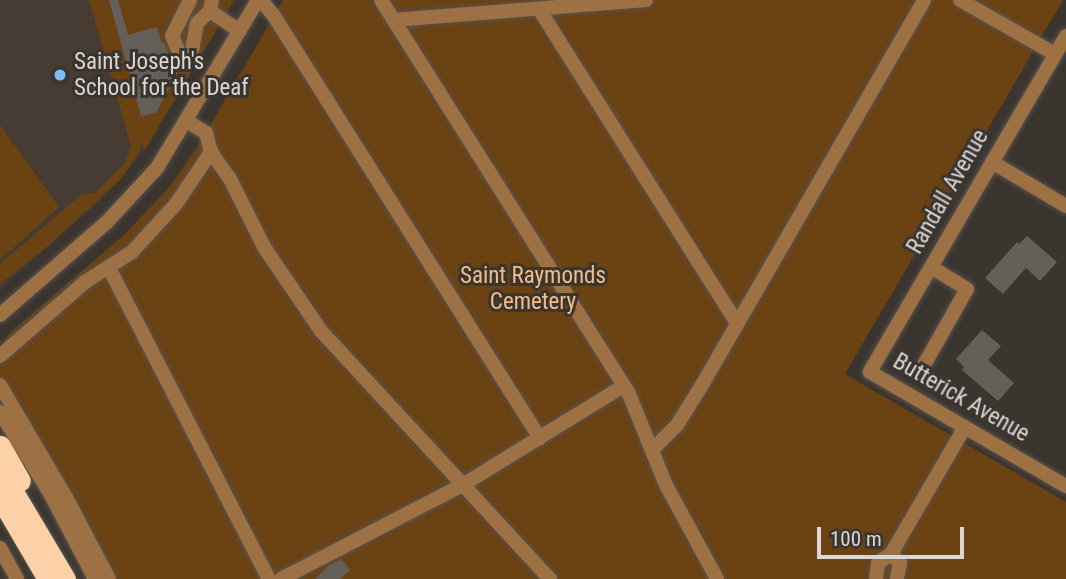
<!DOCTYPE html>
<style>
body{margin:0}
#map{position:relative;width:1066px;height:579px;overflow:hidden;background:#3b3530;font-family:"Roboto Condensed",sans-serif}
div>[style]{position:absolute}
.built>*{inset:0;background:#473c33}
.green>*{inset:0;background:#6b4212}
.building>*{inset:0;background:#655f59}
.roads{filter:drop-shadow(0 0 2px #58524d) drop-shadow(0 0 2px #58524d)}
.minor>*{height:14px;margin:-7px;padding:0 7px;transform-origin:7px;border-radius:7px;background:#9d7144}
.highway>*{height:21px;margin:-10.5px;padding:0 10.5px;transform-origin:10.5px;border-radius:10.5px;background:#fdd1a7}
.dots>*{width:19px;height:19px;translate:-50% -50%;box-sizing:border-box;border:4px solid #3b3530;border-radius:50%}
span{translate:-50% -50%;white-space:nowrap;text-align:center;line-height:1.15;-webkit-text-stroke:6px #3b3530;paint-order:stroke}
.poi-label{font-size:23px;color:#dad6d3}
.left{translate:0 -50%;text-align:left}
.street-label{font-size:23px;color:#dad6d3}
.park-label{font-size:23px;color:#f3bd89}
.scale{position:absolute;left:817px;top:527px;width:147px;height:32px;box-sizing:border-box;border:4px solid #dad6d3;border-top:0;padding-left:9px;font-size:21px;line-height:24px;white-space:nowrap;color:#dad6d3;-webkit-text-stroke:5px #3b3530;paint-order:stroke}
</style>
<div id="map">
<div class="built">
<div style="clip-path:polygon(0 0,95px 0,145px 150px,101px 200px,0 289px)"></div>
</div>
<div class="green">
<div style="clip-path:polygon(89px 0,234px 0,145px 150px,141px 141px,140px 151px,120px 180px,49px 245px,0 284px,0 264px,82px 194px,95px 193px,125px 163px,131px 146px)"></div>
<div style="clip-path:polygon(283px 0,1063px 0,845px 374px,1066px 502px,1066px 579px,106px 579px,0 393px,0 346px,11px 332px,125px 234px,169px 187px,200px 143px)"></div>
<div style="clip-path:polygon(0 125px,59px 207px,0 260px)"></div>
</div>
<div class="building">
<div style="clip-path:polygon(109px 0,118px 0,128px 35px,157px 27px,162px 43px,164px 43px,178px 72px,156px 113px,141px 116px)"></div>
<div style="clip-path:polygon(1027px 236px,1057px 262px,1040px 281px,1026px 268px,1003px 294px,985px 278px,1017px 242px,1019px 244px)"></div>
<div style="clip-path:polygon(982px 330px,1001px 346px,988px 360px,1014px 383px,998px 401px,962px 370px,964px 367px,956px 359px)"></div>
<div style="clip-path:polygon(341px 559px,350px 570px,340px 579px,315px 579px,329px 565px)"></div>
</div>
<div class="roads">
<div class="minor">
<div style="left:190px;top:0;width:40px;rotate:116.6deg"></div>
<div style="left:172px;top:36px;width:30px;rotate:67deg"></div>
<div style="left:184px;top:64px;width:15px;rotate:-58deg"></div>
<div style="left:192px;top:51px;width:28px;rotate:-80deg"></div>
<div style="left:197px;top:23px;width:18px;rotate:-43deg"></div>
<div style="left:210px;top:11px;width:11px;rotate:-80deg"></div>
<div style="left:261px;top:0;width:21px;rotate:51deg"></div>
<div style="left:274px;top:16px;width:499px;rotate:57.8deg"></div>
<div style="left:381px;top:0;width:466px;rotate:57.8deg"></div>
<div style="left:629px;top:394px;width:98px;rotate:67.9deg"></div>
<div style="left:666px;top:485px;width:107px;rotate:61.5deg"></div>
<div style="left:960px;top:0;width:109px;rotate:29.6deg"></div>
<div style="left:539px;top:9px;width:372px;rotate:57.8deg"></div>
<div style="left:210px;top:11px;width:36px;rotate:34deg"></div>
<div style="left:393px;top:20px;width:254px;rotate:-4.5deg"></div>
<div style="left:1066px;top:36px;width:389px;rotate:120.3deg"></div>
<div style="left:870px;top:372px;width:227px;rotate:30.2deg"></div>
<div style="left:188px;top:122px;width:21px;rotate:31deg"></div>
<div style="left:206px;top:133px;width:20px;rotate:75deg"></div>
<div style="left:211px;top:152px;width:33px;rotate:55deg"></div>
<div style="left:230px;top:179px;width:76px;rotate:63.4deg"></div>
<div style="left:264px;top:247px;width:102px;rotate:55.8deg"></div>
<div style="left:321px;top:331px;width:338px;rotate:47.3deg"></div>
<div style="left:992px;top:162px;width:86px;rotate:30.7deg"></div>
<div style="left:109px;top:268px;width:350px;rotate:62.8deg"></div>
<div style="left:0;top:315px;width:140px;rotate:-41deg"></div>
<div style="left:106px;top:223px;width:75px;rotate:-47.2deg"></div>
<div style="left:157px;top:168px;width:196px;rotate:-59deg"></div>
<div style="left:0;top:356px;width:113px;rotate:-41deg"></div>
<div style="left:85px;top:282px;width:56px;rotate:-32.6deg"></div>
<div style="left:132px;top:252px;width:65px;rotate:-47.5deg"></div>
<div style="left:176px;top:204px;width:63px;rotate:-56.1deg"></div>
<div style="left:924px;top:365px;width:87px;rotate:-60.5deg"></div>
<div style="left:967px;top:289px;width:42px;rotate:-148.6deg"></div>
<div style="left:0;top:385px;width:132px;rotate:59.6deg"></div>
<div style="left:67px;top:499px;width:90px;rotate:62.3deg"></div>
<div style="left:0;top:412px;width:97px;rotate:58.4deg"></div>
<div style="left:51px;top:495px;width:95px;rotate:62.4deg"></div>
<div style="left:653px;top:449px;width:34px;rotate:-45deg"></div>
<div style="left:677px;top:425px;width:47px;rotate:-58deg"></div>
<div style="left:702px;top:385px;width:444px;rotate:-60deg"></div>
<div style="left:0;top:548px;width:35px;rotate:61deg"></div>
<div style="left:891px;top:554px;width:147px;rotate:-59.8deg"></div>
<div style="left:281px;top:579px;width:206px;rotate:-27.4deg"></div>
<div style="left:464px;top:484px;width:187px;rotate:-31.6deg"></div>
<div style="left:876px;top:579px;width:16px;rotate:-83deg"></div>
<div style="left:878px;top:563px;width:16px;rotate:-35deg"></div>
<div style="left:891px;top:554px;width:13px;rotate:45deg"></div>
<div style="left:900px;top:563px;width:16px;rotate:101deg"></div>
</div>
<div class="highway">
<div style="left:0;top:446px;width:40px;rotate:60.3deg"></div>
<div style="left:0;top:470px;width:127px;rotate:59.2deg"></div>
<div style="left:0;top:497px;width:95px;rotate:59.7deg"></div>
</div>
</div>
<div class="dots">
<div style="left:60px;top:75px;background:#7abff8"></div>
</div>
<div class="poi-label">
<span class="left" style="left:74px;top:75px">Saint Joseph's<br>School for the Deaf</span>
</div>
<div class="street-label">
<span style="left:948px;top:192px;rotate:-60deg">Randall Avenue</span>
<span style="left:961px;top:398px;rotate:30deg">Butterick Avenue</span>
</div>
<div class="park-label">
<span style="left:533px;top:289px">Saint Raymonds<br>Cemetery</span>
</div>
<div class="scale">100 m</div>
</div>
